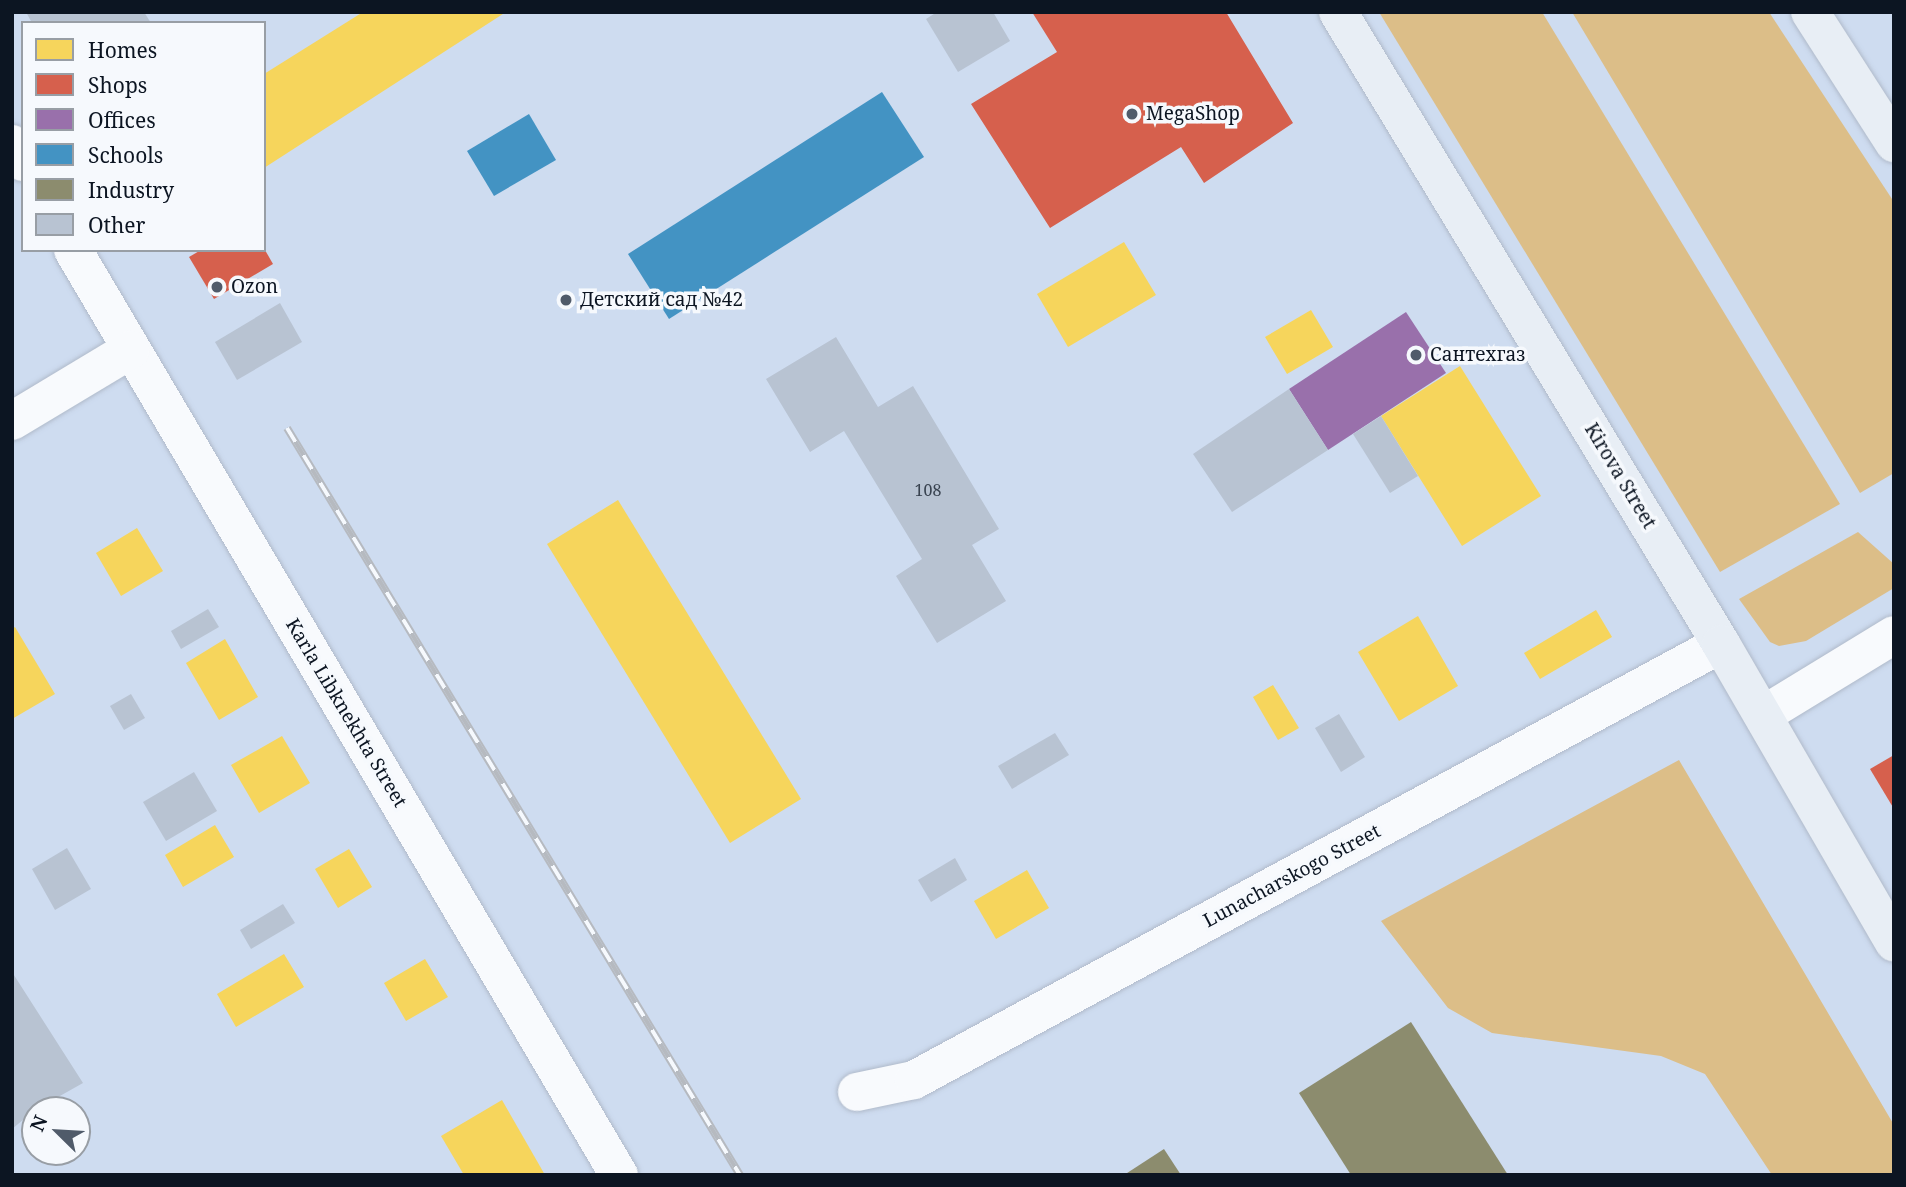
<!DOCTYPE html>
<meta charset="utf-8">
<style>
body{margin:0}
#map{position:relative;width:1906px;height:1187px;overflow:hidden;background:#cedcf0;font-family:"Noto Serif",serif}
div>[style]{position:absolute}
.green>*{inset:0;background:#dcbe88}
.homes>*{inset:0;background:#f6d55c}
.shops>*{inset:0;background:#d6604d}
.offices>*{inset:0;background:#9970ab}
.schools>*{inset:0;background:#4393c3}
.industry>*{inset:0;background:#8c8c6e}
.building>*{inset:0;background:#b8c3d2}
.roads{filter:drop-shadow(0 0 2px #b0baca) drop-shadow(0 0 2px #b0baca)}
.minor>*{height:38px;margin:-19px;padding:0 19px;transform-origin:19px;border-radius:19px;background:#f8fafd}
.major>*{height:38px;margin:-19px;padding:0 19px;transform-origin:19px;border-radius:19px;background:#e8eef5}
.rail>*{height:8px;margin-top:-4px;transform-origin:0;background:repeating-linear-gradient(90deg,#f6f9fd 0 16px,#b6bac0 0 32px);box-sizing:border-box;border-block:2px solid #b6bac0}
.dots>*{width:19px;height:19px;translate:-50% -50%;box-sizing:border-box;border:4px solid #f6f9fd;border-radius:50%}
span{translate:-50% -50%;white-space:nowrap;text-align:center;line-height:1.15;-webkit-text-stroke:7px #f6f9fd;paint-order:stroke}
.number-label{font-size:16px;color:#38424f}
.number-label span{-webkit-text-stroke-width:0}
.poi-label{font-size:19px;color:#0c1522}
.left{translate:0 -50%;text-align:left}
.street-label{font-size:19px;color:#0c1522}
.frame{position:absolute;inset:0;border:14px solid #0c1522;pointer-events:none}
.legend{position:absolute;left:21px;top:21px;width:245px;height:231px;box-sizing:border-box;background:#f6f9fd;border:2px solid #989ea5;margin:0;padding:9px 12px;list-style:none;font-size:21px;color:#0c1522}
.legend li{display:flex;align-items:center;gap:14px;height:35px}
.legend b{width:35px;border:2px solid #989ea5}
.north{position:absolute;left:21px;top:1096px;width:70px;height:70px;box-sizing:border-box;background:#f6f9fd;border:2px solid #989ea5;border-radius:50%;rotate:294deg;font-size:19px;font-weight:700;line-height:28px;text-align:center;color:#0c1522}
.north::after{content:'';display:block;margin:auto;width:24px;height:32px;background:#505b6a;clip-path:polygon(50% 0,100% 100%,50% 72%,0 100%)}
</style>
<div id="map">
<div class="green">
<div style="clip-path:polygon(1379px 12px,1542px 12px,1840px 504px,1720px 572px)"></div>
<div style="clip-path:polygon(1572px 12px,1769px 12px,1894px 202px,1894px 473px,1860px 493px)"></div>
<div style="clip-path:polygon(1858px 532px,1894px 564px,1894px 588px,1806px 641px,1779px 646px,1770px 642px,1739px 599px)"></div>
<div style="clip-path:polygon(1679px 760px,1894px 1125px,1894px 1175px,1772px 1175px,1705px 1074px,1661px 1056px,1492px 1033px,1448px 1008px,1381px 921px)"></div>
</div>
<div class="homes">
<div style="clip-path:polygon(363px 12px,506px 12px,264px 168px,264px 74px)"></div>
<div style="clip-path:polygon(1124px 242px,1156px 295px,1068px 347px,1037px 294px)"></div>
<div style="clip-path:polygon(1311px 310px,1333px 347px,1287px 374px,1265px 337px)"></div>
<div style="clip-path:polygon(1460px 366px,1541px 496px,1462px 546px,1381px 416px)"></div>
<div style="clip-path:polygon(618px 500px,801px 799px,730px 843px,547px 544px)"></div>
<div style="clip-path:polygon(137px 528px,163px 571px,121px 596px,96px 553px)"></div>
<div style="clip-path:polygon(1596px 610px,1612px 637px,1540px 679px,1524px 653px)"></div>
<div style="clip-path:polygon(1418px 616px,1458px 686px,1399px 721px,1358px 652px)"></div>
<div style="clip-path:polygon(15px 627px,55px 694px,12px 719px,12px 629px)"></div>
<div style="clip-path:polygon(225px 639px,258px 697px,219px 720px,186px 663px)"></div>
<div style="clip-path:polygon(1273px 685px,1299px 728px,1278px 740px,1253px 697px)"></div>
<div style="clip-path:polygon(282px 736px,310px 783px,259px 813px,231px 765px)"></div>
<div style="clip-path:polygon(215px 825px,234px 857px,183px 887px,165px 855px)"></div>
<div style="clip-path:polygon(349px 849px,372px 887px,338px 908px,315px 869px)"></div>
<div style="clip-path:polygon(1027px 870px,1049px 908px,996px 939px,974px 901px)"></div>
<div style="clip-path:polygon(284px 954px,304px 987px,236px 1027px,217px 994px)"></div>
<div style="clip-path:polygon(425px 959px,448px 997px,406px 1021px,384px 983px)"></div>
<div style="clip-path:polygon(502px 1100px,545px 1175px,464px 1175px,441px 1136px)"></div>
</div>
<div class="shops">
<div style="clip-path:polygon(1032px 12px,1226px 12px,1293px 123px,1204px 183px,1181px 147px,1050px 228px,971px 104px,1057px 52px)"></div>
<div style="clip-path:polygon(201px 250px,265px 250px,273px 264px,214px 299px,189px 257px)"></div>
<div style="clip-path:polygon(1894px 755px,1894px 809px,1870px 769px)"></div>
</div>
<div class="offices">
<div style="clip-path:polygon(1406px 312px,1446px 373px,1328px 450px,1289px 389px)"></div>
</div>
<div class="schools">
<div style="clip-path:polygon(882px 92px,924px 157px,669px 319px,628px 254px)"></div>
<div style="clip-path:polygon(529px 114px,556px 160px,494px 196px,467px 151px)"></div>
</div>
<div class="industry">
<div style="clip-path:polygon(1411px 1022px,1508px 1175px,1351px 1175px,1299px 1093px)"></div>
<div style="clip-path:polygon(1164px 1149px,1181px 1175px,1124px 1175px)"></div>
</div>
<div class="building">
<div style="clip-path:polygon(26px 12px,144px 12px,151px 23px,32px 23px)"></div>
<div style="clip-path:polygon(937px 12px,993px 12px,1010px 41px,958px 72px,926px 19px)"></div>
<div style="clip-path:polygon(280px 303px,302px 342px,237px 380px,215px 342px)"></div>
<div style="clip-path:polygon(836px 337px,878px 407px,913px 386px,999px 529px,972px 545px,1006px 601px,937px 643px,896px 576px,922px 559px,844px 431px,810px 452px,766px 379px)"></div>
<div style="clip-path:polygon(1289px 389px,1328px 450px,1232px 512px,1193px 454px)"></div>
<div style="clip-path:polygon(1381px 416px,1418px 476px,1390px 493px,1353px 434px)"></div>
<div style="clip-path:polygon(208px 609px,219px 627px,181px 649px,171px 631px)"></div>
<div style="clip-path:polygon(131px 694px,145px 718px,124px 730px,110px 706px)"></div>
<div style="clip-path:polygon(1339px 714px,1365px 757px,1341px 772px,1315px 728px)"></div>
<div style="clip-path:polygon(1055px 733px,1069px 755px,1012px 789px,998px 766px)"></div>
<div style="clip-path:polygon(194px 772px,217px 811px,166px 841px,143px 802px)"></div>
<div style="clip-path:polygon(67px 848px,91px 889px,55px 910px,32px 869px)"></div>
<div style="clip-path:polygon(955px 858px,967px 880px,931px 902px,918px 880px)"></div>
<div style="clip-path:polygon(283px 904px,295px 923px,251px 949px,240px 930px)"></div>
<div style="clip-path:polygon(12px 972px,83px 1083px,35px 1110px,12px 1129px)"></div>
</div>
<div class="roads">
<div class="minor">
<div style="left:12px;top:144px;width:21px;rotate:59deg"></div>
<div style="left:73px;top:250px;width:1074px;rotate:59.45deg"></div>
<div style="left:12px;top:421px;width:138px;rotate:-31deg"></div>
<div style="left:1763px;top:715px;width:153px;rotate:-31.4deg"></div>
<div style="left:857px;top:1092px;width:58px;rotate:-11.9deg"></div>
<div style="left:914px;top:1080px;width:917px;rotate:-28.38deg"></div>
</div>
<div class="major">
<div style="left:1338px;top:12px;width:739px;rotate:58.78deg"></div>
<div style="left:1721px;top:644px;width:345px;rotate:59.9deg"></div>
<div style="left:1810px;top:12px;width:156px;rotate:57.3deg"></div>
</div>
</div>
<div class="rail">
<div style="left:287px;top:428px;width:874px;rotate:58.77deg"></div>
</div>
<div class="dots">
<div style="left:1132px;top:114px;background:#505b6a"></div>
<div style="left:217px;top:287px;background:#505b6a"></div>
<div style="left:566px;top:300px;background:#505b6a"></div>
<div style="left:1416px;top:355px;background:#505b6a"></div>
</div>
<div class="number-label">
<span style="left:928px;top:490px">108</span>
</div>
<div class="poi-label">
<span class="left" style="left:1146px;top:114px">MegaShop</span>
<span class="left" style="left:231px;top:287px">Ozon</span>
<span class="left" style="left:580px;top:300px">Детский сад №42</span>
<span class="left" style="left:1430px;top:355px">Сантехгаз</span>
</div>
<div class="street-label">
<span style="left:1620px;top:476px;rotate:59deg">Kirova Street</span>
<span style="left:346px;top:713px;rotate:59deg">Karla Libknekhta Street</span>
<span style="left:1292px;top:876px;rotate:-28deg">Lunacharskogo Street</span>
</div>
<div class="frame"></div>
<ul class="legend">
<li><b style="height:19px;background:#f6d55c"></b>Homes</li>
<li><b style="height:19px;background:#d6604d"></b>Shops</li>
<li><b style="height:19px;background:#9970ab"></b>Offices</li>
<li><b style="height:19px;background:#4393c3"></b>Schools</li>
<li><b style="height:19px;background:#8c8c6e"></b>Industry</li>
<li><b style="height:19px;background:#b8c3d2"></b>Other</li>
</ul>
<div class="north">N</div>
</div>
